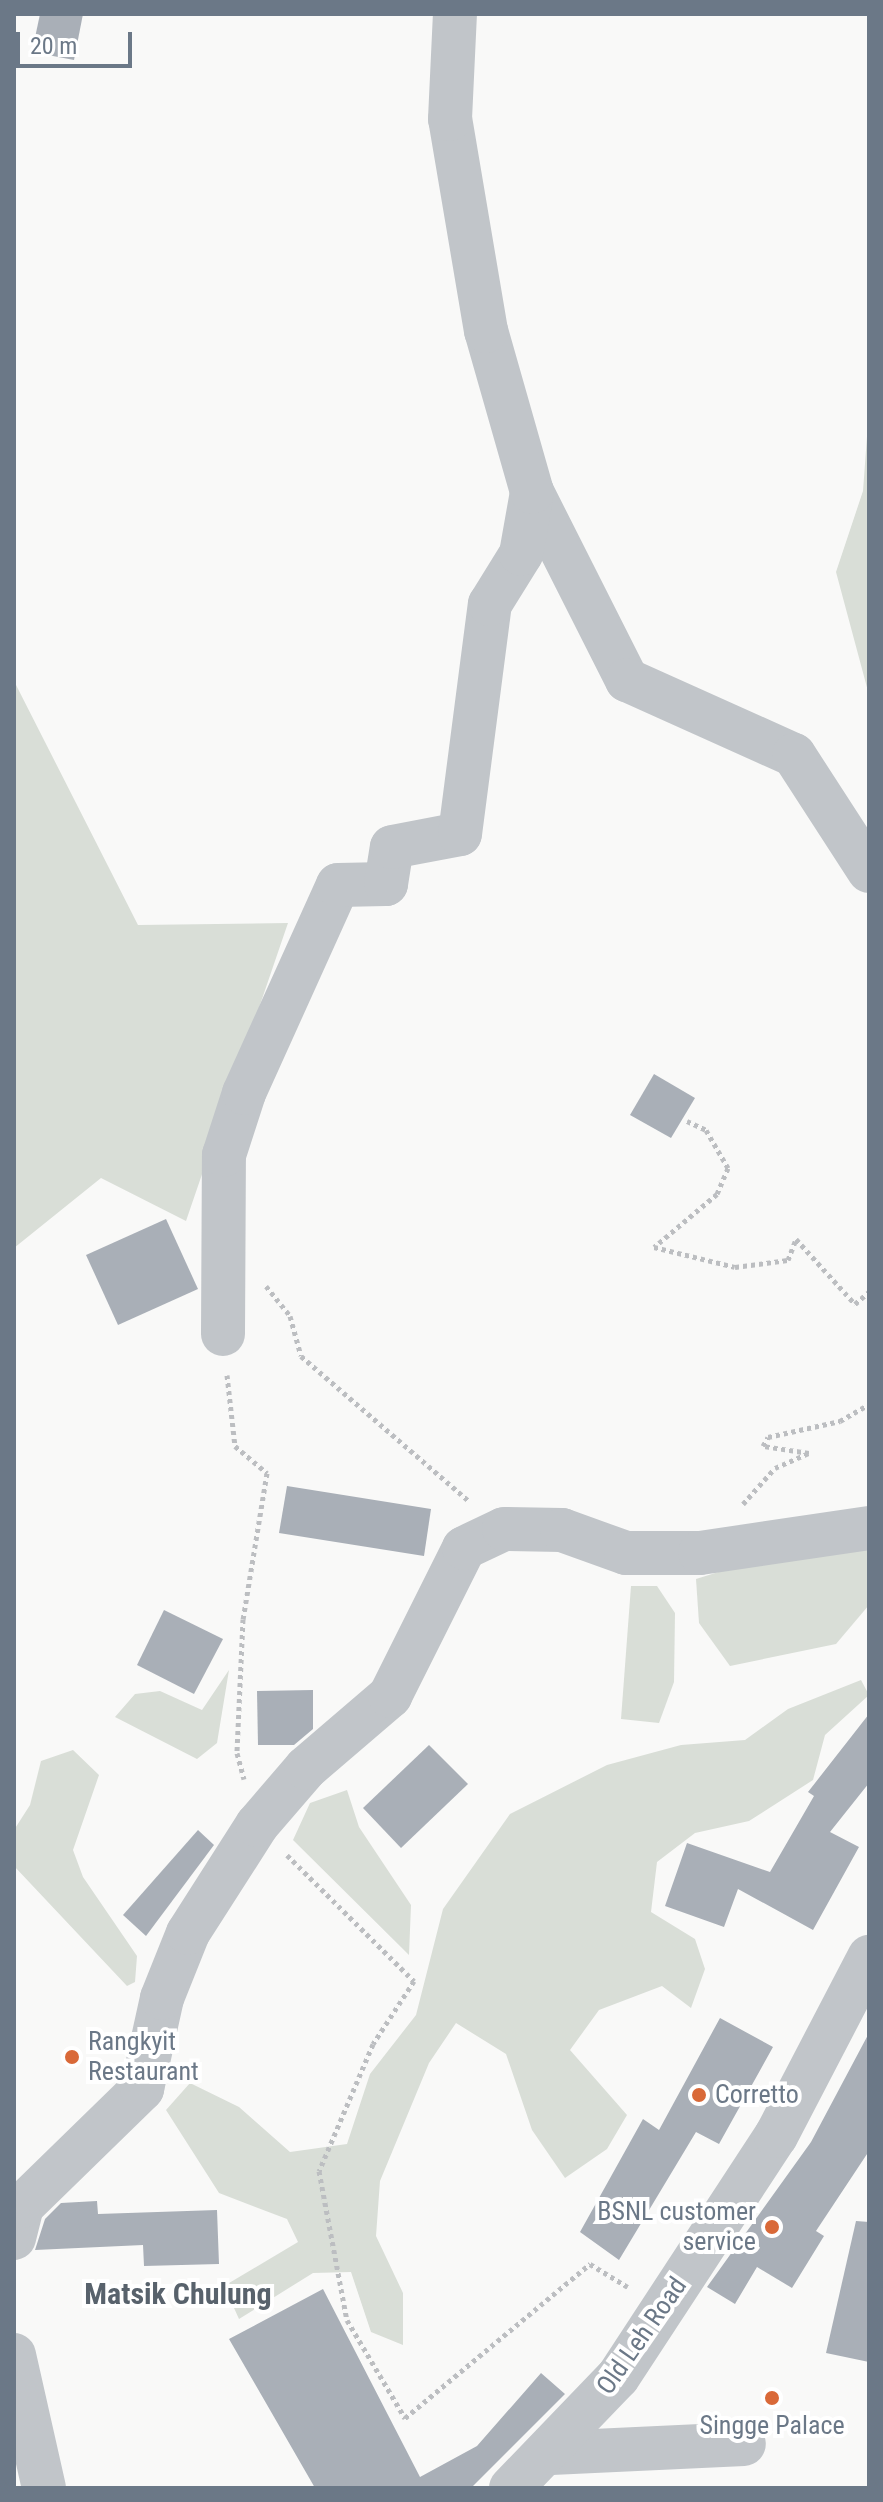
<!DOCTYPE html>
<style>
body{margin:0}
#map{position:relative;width:883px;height:2502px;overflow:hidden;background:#f9f9f8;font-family:"Roboto Condensed",sans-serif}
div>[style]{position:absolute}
.green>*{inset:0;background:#d9ded7}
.building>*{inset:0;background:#a9afb7}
.path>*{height:5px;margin-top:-2.5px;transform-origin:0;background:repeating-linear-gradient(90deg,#bcbec1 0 4px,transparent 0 8px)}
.minor>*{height:44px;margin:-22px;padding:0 22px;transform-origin:22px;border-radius:22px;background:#c1c5c9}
.dots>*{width:22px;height:22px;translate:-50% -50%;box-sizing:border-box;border:4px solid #fff;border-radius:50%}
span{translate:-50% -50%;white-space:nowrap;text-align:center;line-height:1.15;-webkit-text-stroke:8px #fff;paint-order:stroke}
.poi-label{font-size:26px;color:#6b7887}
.left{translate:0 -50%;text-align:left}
.right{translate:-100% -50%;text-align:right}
.street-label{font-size:26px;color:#6b7887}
.quarter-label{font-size:30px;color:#58626c;font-weight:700}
.frame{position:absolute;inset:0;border:16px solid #6b7887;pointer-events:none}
.scale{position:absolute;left:16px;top:32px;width:116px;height:36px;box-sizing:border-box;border:4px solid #6b7887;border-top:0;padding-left:10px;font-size:24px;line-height:28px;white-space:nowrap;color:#6b7887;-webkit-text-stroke:6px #fff;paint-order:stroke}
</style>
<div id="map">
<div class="green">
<div style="clip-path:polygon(869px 409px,869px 695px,836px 572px,863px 491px)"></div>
<div style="clip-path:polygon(14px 681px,138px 925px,288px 923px,186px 1221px,101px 1178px,14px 1248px)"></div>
<div style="clip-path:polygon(869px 1541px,869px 1605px,836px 1644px,730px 1666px,699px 1623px,696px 1579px,770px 1556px)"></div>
<div style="clip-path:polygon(631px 1586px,657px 1586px,675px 1613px,674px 1682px,659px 1723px,621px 1719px)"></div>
<div style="clip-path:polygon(229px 1670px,217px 1743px,197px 1759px,115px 1717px,135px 1694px,160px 1691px,202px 1710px)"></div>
<div style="clip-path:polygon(861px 1680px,869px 1695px,825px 1735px,813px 1780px,749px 1821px,695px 1833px,657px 1862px,651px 1912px,695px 1939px,705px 1969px,691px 2008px,662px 1986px,599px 2010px,570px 2050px,627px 2115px,607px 2149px,565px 2178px,532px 2130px,506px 2054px,456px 2023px,429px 2063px,380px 2181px,376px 2236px,403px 2293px,403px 2345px,371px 2332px,351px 2272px,313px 2273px,239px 2319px,224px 2286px,298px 2242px,287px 2219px,219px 2193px,166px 2110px,190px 2083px,239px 2107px,290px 2152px,347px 2144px,370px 2074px,416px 2015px,443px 1909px,510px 1814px,607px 1765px,681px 1745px,745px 1740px,788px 1709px)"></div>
<div style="clip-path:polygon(73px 1750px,99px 1775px,73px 1850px,83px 1877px,137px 1956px,135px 1982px,127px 1986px,14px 1866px,14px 1830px,30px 1805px,41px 1761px)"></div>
<div style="clip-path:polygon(347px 1790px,359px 1827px,411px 1905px,409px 1955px,293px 1840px,310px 1803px)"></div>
</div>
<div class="building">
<div style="clip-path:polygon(40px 14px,83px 14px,74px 60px,32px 52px)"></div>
<div style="clip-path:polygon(654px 1074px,695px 1098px,671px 1138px,630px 1115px)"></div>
<div style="clip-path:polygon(166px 1219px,198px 1289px,118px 1325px,86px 1255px)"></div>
<div style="clip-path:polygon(287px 1486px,431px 1509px,424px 1556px,279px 1533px)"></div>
<div style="clip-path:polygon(164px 1610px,223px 1639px,194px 1694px,137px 1665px)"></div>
<div style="clip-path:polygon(313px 1690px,313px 1729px,294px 1745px,258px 1745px,257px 1691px)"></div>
<div style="clip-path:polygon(869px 1714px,869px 1783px,830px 1832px,859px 1847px,813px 1930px,738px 1889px,724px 1927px,665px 1906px,687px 1843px,770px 1872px,814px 1796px,808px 1792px)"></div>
<div style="clip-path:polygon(429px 1745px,468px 1784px,401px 1848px,363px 1808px)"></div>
<div style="clip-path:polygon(198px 1830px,214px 1845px,146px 1936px,123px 1915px)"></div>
<div style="clip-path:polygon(720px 2018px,773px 2047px,719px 2144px,696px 2132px,619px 2260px,580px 2232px,643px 2119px,659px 2130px)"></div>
<div style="clip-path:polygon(869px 2033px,869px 2151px,816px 2231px,824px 2236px,792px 2288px,757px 2267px,735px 2304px,707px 2287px,811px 2142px)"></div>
<div style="clip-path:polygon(97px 2201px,98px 2214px,217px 2210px,219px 2264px,144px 2266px,143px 2245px,35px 2250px,45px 2219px,61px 2203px)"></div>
<div style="clip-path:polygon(856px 2221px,869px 2222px,869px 2362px,826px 2353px)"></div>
<div style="clip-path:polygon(323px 2289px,420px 2477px,477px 2446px,541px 2373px,565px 2394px,471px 2488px,315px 2488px,229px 2339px)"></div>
</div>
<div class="path">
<div style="left:687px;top:1121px;width:21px;rotate:25deg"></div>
<div style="left:706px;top:1130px;width:44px;rotate:59.9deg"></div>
<div style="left:728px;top:1168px;width:28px;rotate:113deg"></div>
<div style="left:717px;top:1194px;width:82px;rotate:139.9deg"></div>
<div style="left:654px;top:1247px;width:83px;rotate:13.9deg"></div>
<div style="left:735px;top:1267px;width:53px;rotate:-7.5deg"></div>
<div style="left:788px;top:1260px;width:22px;rotate:-69deg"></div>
<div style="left:796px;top:1239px;width:88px;rotate:47.8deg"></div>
<div style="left:855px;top:1304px;width:18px;rotate:-41deg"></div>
<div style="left:266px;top:1286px;width:38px;rotate:51deg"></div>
<div style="left:290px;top:1316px;width:41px;rotate:74.6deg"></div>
<div style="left:301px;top:1356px;width:222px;rotate:40.8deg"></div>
<div style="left:227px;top:1375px;width:71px;rotate:83.6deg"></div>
<div style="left:235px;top:1446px;width:42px;rotate:40.2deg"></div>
<div style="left:267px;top:1473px;width:148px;rotate:99.3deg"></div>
<div style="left:243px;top:1619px;width:134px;rotate:92.6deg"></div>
<div style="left:237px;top:1753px;width:27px;rotate:75deg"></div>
<div style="left:743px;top:1504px;width:48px;rotate:-48.4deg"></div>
<div style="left:775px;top:1468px;width:37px;rotate:-24deg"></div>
<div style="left:809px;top:1453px;width:47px;rotate:-171.3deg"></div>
<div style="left:763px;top:1446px;width:10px;rotate:-61deg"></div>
<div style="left:768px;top:1437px;width:74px;rotate:-12.5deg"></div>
<div style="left:840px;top:1421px;width:34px;rotate:-30deg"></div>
<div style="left:287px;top:1855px;width:179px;rotate:44.8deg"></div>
<div style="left:414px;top:1981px;width:75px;rotate:123.1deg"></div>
<div style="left:373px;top:2044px;width:138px;rotate:113deg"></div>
<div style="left:319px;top:2171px;width:152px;rotate:79.4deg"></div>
<div style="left:347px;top:2320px;width:114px;rotate:59.4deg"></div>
<div style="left:405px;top:2418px;width:241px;rotate:-39.8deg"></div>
<div style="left:590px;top:2264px;width:44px;rotate:31.2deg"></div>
</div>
<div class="minor">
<div style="left:532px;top:492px;width:211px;rotate:63.2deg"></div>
<div style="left:627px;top:680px;width:183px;rotate:24.2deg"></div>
<div style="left:794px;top:755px;width:138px;rotate:57.1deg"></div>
<div style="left:223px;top:1334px;width:179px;rotate:-89.7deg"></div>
<div style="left:224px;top:1155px;width:65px;rotate:-72.1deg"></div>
<div style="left:244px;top:1093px;width:228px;rotate:-65.7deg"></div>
<div style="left:338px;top:885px;width:48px;rotate:-1.2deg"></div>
<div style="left:386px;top:884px;width:37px;rotate:-81deg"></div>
<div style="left:392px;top:847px;width:69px;rotate:-10.8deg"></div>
<div style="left:460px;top:834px;width:232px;rotate:-82.6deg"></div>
<div style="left:490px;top:604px;width:59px;rotate:-58.2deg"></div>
<div style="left:521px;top:554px;width:63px;rotate:-79.9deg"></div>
<div style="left:532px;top:492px;width:167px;rotate:-105.9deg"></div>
<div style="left:486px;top:331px;width:215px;rotate:-99.6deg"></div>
<div style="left:450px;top:119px;width:105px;rotate:-87.3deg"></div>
<div style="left:14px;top:2238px;width:33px;rotate:-76deg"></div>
<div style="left:22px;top:2206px;width:168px;rotate:-44.3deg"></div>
<div style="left:142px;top:2089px;width:93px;rotate:-77.6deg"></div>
<div style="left:162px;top:1998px;width:70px;rotate:-68.2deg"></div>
<div style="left:188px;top:1933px;width:128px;rotate:-57.4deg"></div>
<div style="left:257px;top:1825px;width:75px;rotate:-49.3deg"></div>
<div style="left:306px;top:1768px;width:111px;rotate:-40.6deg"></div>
<div style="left:390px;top:1696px;width:165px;rotate:-63.4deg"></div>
<div style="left:464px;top:1548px;width:44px;rotate:-25.4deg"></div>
<div style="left:504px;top:1529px;width:58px;rotate:1deg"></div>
<div style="left:562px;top:1530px;width:68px;rotate:19.8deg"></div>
<div style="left:626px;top:1553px;width:74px"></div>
<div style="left:700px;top:1553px;width:171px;rotate:-8.4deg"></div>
<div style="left:14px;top:2355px;width:136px;rotate:77.3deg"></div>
<div style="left:551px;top:2453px;width:193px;rotate:-2.7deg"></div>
<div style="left:511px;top:2488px;width:154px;rotate:-46.1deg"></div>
<div style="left:618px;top:2377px;width:288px;rotate:-56.8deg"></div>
<div style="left:776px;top:2136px;width:202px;rotate:-62.5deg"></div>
</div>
<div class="dots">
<div style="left:72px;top:2057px;background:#d96938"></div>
<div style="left:699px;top:2095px;background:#d96938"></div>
<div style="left:772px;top:2227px;background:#d96938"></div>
<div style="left:772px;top:2398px;background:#d96938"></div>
</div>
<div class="poi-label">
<span class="left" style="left:88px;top:2057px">Rangkyit<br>Restaurant</span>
<span class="left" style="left:715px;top:2095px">Corretto</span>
<span class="right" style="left:756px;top:2227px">BSNL customer<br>service</span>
<span style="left:772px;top:2426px">Singge Palace</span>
</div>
<div class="street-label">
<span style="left:642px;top:2336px;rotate:-55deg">Old Leh Road</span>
</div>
<div class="quarter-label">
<span style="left:178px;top:2294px">Matsik Chulung</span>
</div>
<div class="frame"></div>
<div class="scale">20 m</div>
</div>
